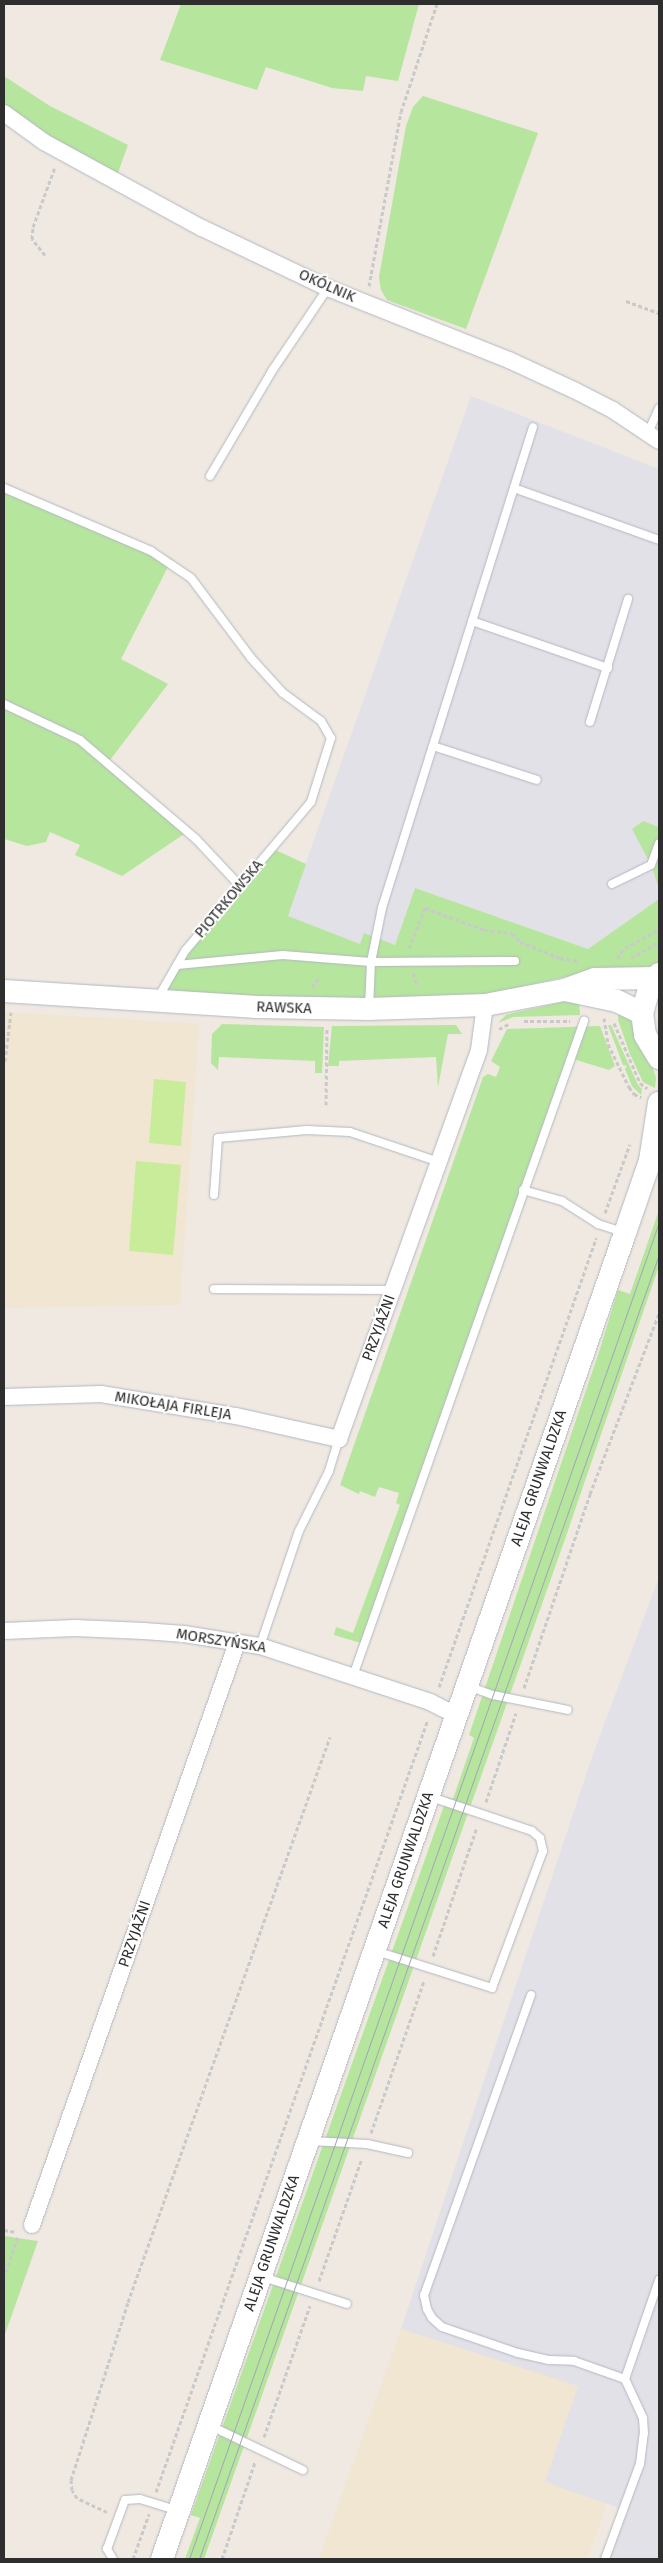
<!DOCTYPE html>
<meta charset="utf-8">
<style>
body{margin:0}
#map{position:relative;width:663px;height:2563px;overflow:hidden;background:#efe9e1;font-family:"Fira Sans",sans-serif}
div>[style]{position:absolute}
.industrial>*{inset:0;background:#e3e1e8}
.education>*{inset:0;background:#f0e6d1}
.green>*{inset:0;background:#b6e59e}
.pitch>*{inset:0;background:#c9ec9a}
.path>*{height:3px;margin-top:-1.5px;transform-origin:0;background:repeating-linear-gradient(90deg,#c9c9c9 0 4px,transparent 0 6.5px)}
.roads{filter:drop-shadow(0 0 1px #b4b7c1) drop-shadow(0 0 1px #b4b7c1)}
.lane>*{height:8px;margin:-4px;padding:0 4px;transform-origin:4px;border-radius:4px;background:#fff}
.street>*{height:16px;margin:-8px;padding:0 8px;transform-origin:8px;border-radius:8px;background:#fff}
.secondary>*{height:22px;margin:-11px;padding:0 11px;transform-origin:11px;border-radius:11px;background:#fff}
.tram>*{height:1px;margin:-0.5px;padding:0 0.5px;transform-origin:0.5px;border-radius:0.5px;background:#a3a6b8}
span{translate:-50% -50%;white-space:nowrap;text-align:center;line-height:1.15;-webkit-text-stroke:4px #fff;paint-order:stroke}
.street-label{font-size:15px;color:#2e2e2e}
.frame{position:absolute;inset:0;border:5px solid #2e2e2e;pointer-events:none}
</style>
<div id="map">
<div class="industrial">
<div style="clip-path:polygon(471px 396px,659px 469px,659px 827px,643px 821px,633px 829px,651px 865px,659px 889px,659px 899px,588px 949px,415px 888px,395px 945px,376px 938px,360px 944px,287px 916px)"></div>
<div style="clip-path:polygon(658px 1580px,659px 2559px,605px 2559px,625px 2510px,545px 2483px,401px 2329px,592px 1757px)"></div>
</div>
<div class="education">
<div style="clip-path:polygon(4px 1012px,199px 1024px,180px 1305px,4px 1308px)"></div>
<div style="clip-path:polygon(401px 2329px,578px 2386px,545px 2482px,607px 2504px,587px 2559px,319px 2559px)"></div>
</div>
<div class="green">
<div style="clip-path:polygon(181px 4px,419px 4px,398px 81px,366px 76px,363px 91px,332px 88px,266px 67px,257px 90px,160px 60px)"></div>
<div style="clip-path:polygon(4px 76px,50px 106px,128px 145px,115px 181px,4px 113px)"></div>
<div style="clip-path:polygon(423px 96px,538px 133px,466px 329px,387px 300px,381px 290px,379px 277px,406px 126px,413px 107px)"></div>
<div style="clip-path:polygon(4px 488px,172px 559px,121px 659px,168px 684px,107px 764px,187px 832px,122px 876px,75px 855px,80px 845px,50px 832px,46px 842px,27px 846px,4px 839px)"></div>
<div style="clip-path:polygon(643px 821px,659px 827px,659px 889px,651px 865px,632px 829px)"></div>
<div style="clip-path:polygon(271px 848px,306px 864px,288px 916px,360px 944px,364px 933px,395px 945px,415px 888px,588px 949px,659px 899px,659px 962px,645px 970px,583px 973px,485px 995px,348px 999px,161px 993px,185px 951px)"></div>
<div style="clip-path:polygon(567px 1001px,579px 1001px,580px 1015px,513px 1017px,498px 1023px,506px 1015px,513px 1013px)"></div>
<div style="clip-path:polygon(619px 1009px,630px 1019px,651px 1062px,656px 1078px,655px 1088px,643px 1082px,630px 1054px,618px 1020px)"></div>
<div style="clip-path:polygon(222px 1024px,324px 1027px,322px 1073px,315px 1073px,315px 1061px,219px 1057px,218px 1070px,211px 1063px,212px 1034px)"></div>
<div style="clip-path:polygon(456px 1025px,462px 1034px,448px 1034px,438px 1087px,436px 1057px,339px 1061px,339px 1066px,328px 1066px,332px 1026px)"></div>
<div style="clip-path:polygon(608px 1025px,611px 1025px,638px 1085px,642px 1089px,641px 1095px,632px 1086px,625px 1069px,627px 1066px,623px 1065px)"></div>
<div style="clip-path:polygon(600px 1026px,615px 1066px,609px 1070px,570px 1058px,364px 1644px,334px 1635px,336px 1627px,353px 1633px,400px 1505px,396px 1503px,399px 1493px,379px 1487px,375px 1497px,360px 1491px,359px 1494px,340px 1485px,483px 1077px,488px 1074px,496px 1077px,500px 1067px,491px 1061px,507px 1029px)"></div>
<div style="clip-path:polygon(659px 1210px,659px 1266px,565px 1539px,204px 2559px,185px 2559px,200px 2518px,191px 2515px,445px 1803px,447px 1797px,453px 1799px,474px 1738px,469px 1735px,600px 1349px,618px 1290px,630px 1294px)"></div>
<div style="clip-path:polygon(4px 2236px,38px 2241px,4px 2337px)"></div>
</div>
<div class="pitch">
<div style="clip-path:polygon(154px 1079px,186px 1082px,181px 1146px,149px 1143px)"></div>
<div style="clip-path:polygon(136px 1161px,181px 1165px,173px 1255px,129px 1251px)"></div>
</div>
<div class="path">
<div style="left:45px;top:255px;width:21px;rotate:-129deg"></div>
<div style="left:32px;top:239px;width:12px;rotate:-85deg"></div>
<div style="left:33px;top:227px;width:64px;rotate:-69.9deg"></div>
<div style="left:369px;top:286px;width:177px;rotate:-79.6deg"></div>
<div style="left:401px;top:112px;width:114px;rotate:-71.6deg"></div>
<div style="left:626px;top:301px;width:35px;rotate:20deg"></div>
<div style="left:409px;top:948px;width:43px;rotate:-68.2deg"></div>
<div style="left:425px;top:908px;width:63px;rotate:20.4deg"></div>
<div style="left:484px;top:930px;width:28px;rotate:6deg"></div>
<div style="left:512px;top:933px;width:12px;rotate:48deg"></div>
<div style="left:520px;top:942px;width:43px;rotate:21.8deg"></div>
<div style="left:560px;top:958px;width:19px;rotate:9deg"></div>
<div style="left:617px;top:958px;width:13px;rotate:-51deg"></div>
<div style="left:625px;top:948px;width:39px;rotate:-29deg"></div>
<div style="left:631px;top:958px;width:32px;rotate:-30deg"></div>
<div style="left:413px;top:973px;width:14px;rotate:69deg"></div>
<div style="left:312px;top:987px;width:14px;rotate:-54deg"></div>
<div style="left:604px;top:1018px;width:26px;rotate:81deg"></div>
<div style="left:608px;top:1044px;width:48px;rotate:64deg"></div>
<div style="left:629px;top:1087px;width:9px;rotate:54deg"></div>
<div style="left:634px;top:1094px;width:8px;rotate:23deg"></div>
<div style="left:524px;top:1021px;width:46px"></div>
<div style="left:614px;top:1023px;width:65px;rotate:66.6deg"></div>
<div style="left:640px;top:1083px;width:9px;rotate:36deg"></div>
<div style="left:499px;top:1029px;width:13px;rotate:-27deg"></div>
<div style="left:5px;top:1061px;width:49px;rotate:-83deg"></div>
<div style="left:326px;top:1105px;width:77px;rotate:-89.3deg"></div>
<div style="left:605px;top:1213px;width:73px;rotate:-70.1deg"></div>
<div style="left:439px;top:1687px;width:476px;rotate:-70.7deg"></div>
<div style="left:524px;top:1688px;width:205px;rotate:-71.2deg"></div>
<div style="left:590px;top:1494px;width:194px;rotate:-69.1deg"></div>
<div style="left:486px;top:1802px;width:94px;rotate:-71.4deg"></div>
<div style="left:433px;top:1956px;width:136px;rotate:-71.2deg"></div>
<div style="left:371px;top:2133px;width:161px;rotate:-70.8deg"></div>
<div style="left:4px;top:2230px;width:13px;rotate:9deg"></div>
<div style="left:4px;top:2278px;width:44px;rotate:-71.6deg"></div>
<div style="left:319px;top:2281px;width:130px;rotate:-70.7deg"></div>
<div style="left:264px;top:2437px;width:139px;rotate:-70.7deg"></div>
<div style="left:156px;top:2492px;width:819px;rotate:-70.61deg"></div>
<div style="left:107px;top:2512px;width:33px;rotate:-155deg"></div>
<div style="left:77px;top:2498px;width:9px;rotate:-122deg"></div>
<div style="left:72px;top:2490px;width:10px;rotate:-96deg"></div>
<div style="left:71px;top:2480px;width:187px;rotate:-72.2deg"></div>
<div style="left:128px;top:2302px;width:600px;rotate:-70.33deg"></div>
<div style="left:133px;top:2559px;width:48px;rotate:-70.4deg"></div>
<div style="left:222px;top:2559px;width:102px;rotate:-71.2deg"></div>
</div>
<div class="roads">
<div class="lane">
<div style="left:648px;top:433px;width:27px;rotate:-66deg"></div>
<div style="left:210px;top:476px;width:122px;rotate:-59.4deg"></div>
<div style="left:272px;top:371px;width:100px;rotate:-56deg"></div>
<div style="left:4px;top:488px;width:160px;rotate:23.2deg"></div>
<div style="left:151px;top:551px;width:48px;rotate:34deg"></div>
<div style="left:191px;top:578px;width:100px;rotate:53.1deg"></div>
<div style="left:251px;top:658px;width:47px;rotate:47.6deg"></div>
<div style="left:283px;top:693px;width:47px;rotate:36.4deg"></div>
<div style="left:321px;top:721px;width:20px;rotate:60deg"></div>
<div style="left:331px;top:738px;width:67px;rotate:107.4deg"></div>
<div style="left:311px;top:802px;width:195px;rotate:130.2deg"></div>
<div style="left:185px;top:951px;width:54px;rotate:119.9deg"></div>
<div style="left:514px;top:488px;width:154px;rotate:19.7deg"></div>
<div style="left:472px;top:621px;width:144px;rotate:19.1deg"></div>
<div style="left:4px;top:704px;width:84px;rotate:25.3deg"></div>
<div style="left:80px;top:740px;width:153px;rotate:40.5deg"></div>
<div style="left:196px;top:839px;width:64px;rotate:46.9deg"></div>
<div style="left:590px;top:722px;width:129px;rotate:-72.8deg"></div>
<div style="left:433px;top:746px;width:109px;rotate:18.1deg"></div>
<div style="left:612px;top:884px;width:43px;rotate:-26deg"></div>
<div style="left:651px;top:865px;width:23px;rotate:-70deg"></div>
<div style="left:177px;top:965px;width:106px;rotate:-5.4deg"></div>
<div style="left:283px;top:955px;width:88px;rotate:4.5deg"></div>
<div style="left:371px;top:962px;width:144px;rotate:-0.4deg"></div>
<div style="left:369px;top:1008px;width:46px;rotate:-87.5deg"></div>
<div style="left:371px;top:962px;width:55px;rotate:-78.5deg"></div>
<div style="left:382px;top:908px;width:504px;rotate:-72.57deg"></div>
<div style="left:523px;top:1190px;width:41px;rotate:15.8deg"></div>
<div style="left:562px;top:1201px;width:43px;rotate:32.6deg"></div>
<div style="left:598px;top:1224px;width:26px;rotate:18deg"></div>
<div style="left:214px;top:1195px;width:57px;rotate:-86deg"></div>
<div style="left:218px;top:1138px;width:89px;rotate:-5.1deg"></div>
<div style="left:307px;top:1130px;width:43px;rotate:2.7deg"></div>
<div style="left:350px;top:1132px;width:94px;rotate:18.6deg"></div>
<div style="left:214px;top:1289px;width:179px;rotate:0.3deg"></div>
<div style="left:260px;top:1646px;width:121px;rotate:-71.3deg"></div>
<div style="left:299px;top:1531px;width:67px;rotate:-63.4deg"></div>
<div style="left:329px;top:1471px;width:34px;rotate:-73deg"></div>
<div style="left:353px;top:1676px;width:695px;rotate:-70.57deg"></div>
<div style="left:468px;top:1686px;width:27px;rotate:20deg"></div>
<div style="left:493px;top:1695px;width:76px;rotate:11.3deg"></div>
<div style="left:376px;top:1951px;width:122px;rotate:17.7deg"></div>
<div style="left:492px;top:1988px;width:146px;rotate:-69.6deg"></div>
<div style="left:543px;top:1851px;width:13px;rotate:-103deg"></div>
<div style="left:540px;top:1838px;width:11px;rotate:-139deg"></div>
<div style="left:532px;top:1831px;width:107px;rotate:-161.4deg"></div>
<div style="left:531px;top:1995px;width:319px;rotate:109.6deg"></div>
<div style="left:424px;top:2295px;width:14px;rotate:78deg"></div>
<div style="left:427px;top:2309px;width:10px;rotate:61deg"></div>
<div style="left:432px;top:2318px;width:13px;rotate:42deg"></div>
<div style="left:442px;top:2327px;width:80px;rotate:18.9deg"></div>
<div style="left:518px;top:2353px;width:32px;rotate:13deg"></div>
<div style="left:549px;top:2360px;width:25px;rotate:2deg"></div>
<div style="left:574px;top:2361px;width:54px;rotate:19.4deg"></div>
<div style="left:311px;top:2141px;width:56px;rotate:3.1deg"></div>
<div style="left:367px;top:2144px;width:42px;rotate:12.4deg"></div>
<div style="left:263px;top:2277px;width:88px;rotate:17.8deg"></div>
<div style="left:211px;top:2426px;width:102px;rotate:25.6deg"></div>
<div style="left:113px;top:2559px;width:12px;rotate:-121deg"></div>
<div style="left:107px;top:2549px;width:52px;rotate:-69.8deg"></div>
<div style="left:125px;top:2500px;width:15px;rotate:-4deg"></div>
<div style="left:140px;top:2499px;width:39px;rotate:17deg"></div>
<div style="left:605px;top:2559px;width:101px;rotate:-69.8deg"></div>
<div style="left:640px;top:2464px;width:31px;rotate:-83deg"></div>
<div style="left:644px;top:2433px;width:15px;rotate:-94deg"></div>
<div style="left:643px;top:2418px;width:43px;rotate:-114.8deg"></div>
<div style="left:625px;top:2379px;width:105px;rotate:-71deg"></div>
</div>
<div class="street">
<div style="left:4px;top:113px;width:49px;rotate:35.9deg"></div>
<div style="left:44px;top:142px;width:180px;rotate:28.6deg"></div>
<div style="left:202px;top:228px;width:140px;rotate:25.5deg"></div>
<div style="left:328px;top:288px;width:195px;rotate:21.7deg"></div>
<div style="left:509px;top:360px;width:72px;rotate:24.8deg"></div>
<div style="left:574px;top:390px;width:44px;rotate:27.1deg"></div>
<div style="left:613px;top:410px;width:55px;rotate:34deg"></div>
<div style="left:4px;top:1397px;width:97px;rotate:-1.8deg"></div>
<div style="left:101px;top:1394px;width:137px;rotate:9.3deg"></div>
<div style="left:236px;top:1416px;width:106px;rotate:12.6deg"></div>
<div style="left:339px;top:1439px;width:413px;rotate:-70.2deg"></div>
<div style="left:479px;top:1050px;width:45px;rotate:-82.4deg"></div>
<div style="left:4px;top:1631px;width:71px;rotate:-2.4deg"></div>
<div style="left:75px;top:1628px;width:69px;rotate:2.5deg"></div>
<div style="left:144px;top:1631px;width:40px;rotate:4.3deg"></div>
<div style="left:184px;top:1634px;width:77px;rotate:9deg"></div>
<div style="left:260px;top:1646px;width:179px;rotate:18.2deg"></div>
<div style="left:430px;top:1702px;width:29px;rotate:27deg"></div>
<div style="left:32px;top:2225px;width:617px;rotate:-70.6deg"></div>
</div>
<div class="secondary">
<div style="left:659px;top:974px;width:18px;rotate:124deg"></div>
<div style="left:649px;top:989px;width:25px;rotate:106deg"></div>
<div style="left:642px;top:1013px;width:22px;rotate:82deg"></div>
<div style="left:645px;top:1035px;width:27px;rotate:59deg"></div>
<div style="left:565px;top:990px;width:53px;rotate:11.9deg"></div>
<div style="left:617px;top:1001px;width:28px;rotate:26deg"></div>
<div style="left:4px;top:991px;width:254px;rotate:3.6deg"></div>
<div style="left:257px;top:1007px;width:112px;rotate:1deg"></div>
<div style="left:369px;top:1009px;width:116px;rotate:-2deg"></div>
<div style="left:485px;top:1005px;width:80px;rotate:-10.8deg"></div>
<div style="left:564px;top:990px;width:33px;rotate:-20deg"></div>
<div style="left:595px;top:979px;width:60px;rotate:-1deg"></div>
<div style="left:650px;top:1161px;width:59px;rotate:-81.2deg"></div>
<div style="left:162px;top:2559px;width:1405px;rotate:-70.75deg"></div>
<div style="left:625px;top:1233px;width:76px;rotate:-70.9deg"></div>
<div style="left:650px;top:1161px;width:17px;rotate:-57deg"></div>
</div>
</div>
<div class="tram">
<div style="left:189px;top:2559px;width:1417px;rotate:-70.63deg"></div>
<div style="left:199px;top:2559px;width:1384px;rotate:-70.58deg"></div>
</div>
<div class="street-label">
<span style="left:327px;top:286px;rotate:24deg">OKÓLNIK</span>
<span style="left:229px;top:899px;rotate:-50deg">PIOTRKOWSKA</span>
<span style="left:284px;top:1008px;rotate:2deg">RAWSKA</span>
<span style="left:379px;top:1328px;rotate:-70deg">PRZYJAŹNI</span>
<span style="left:173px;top:1406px;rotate:9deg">MIKOŁAJA FIRLEJA</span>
<span style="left:539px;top:1478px;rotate:-71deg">ALEJA GRUNWALDZKA</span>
<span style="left:221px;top:1641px;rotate:9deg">MORSZYŃSKA</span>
<span style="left:406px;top:1860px;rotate:-71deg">ALEJA GRUNWALDZKA</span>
<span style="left:135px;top:1934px;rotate:-71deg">PRZYJAŹNI</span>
<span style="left:272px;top:2243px;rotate:-71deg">ALEJA GRUNWALDZKA</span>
</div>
<div class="frame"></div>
</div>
